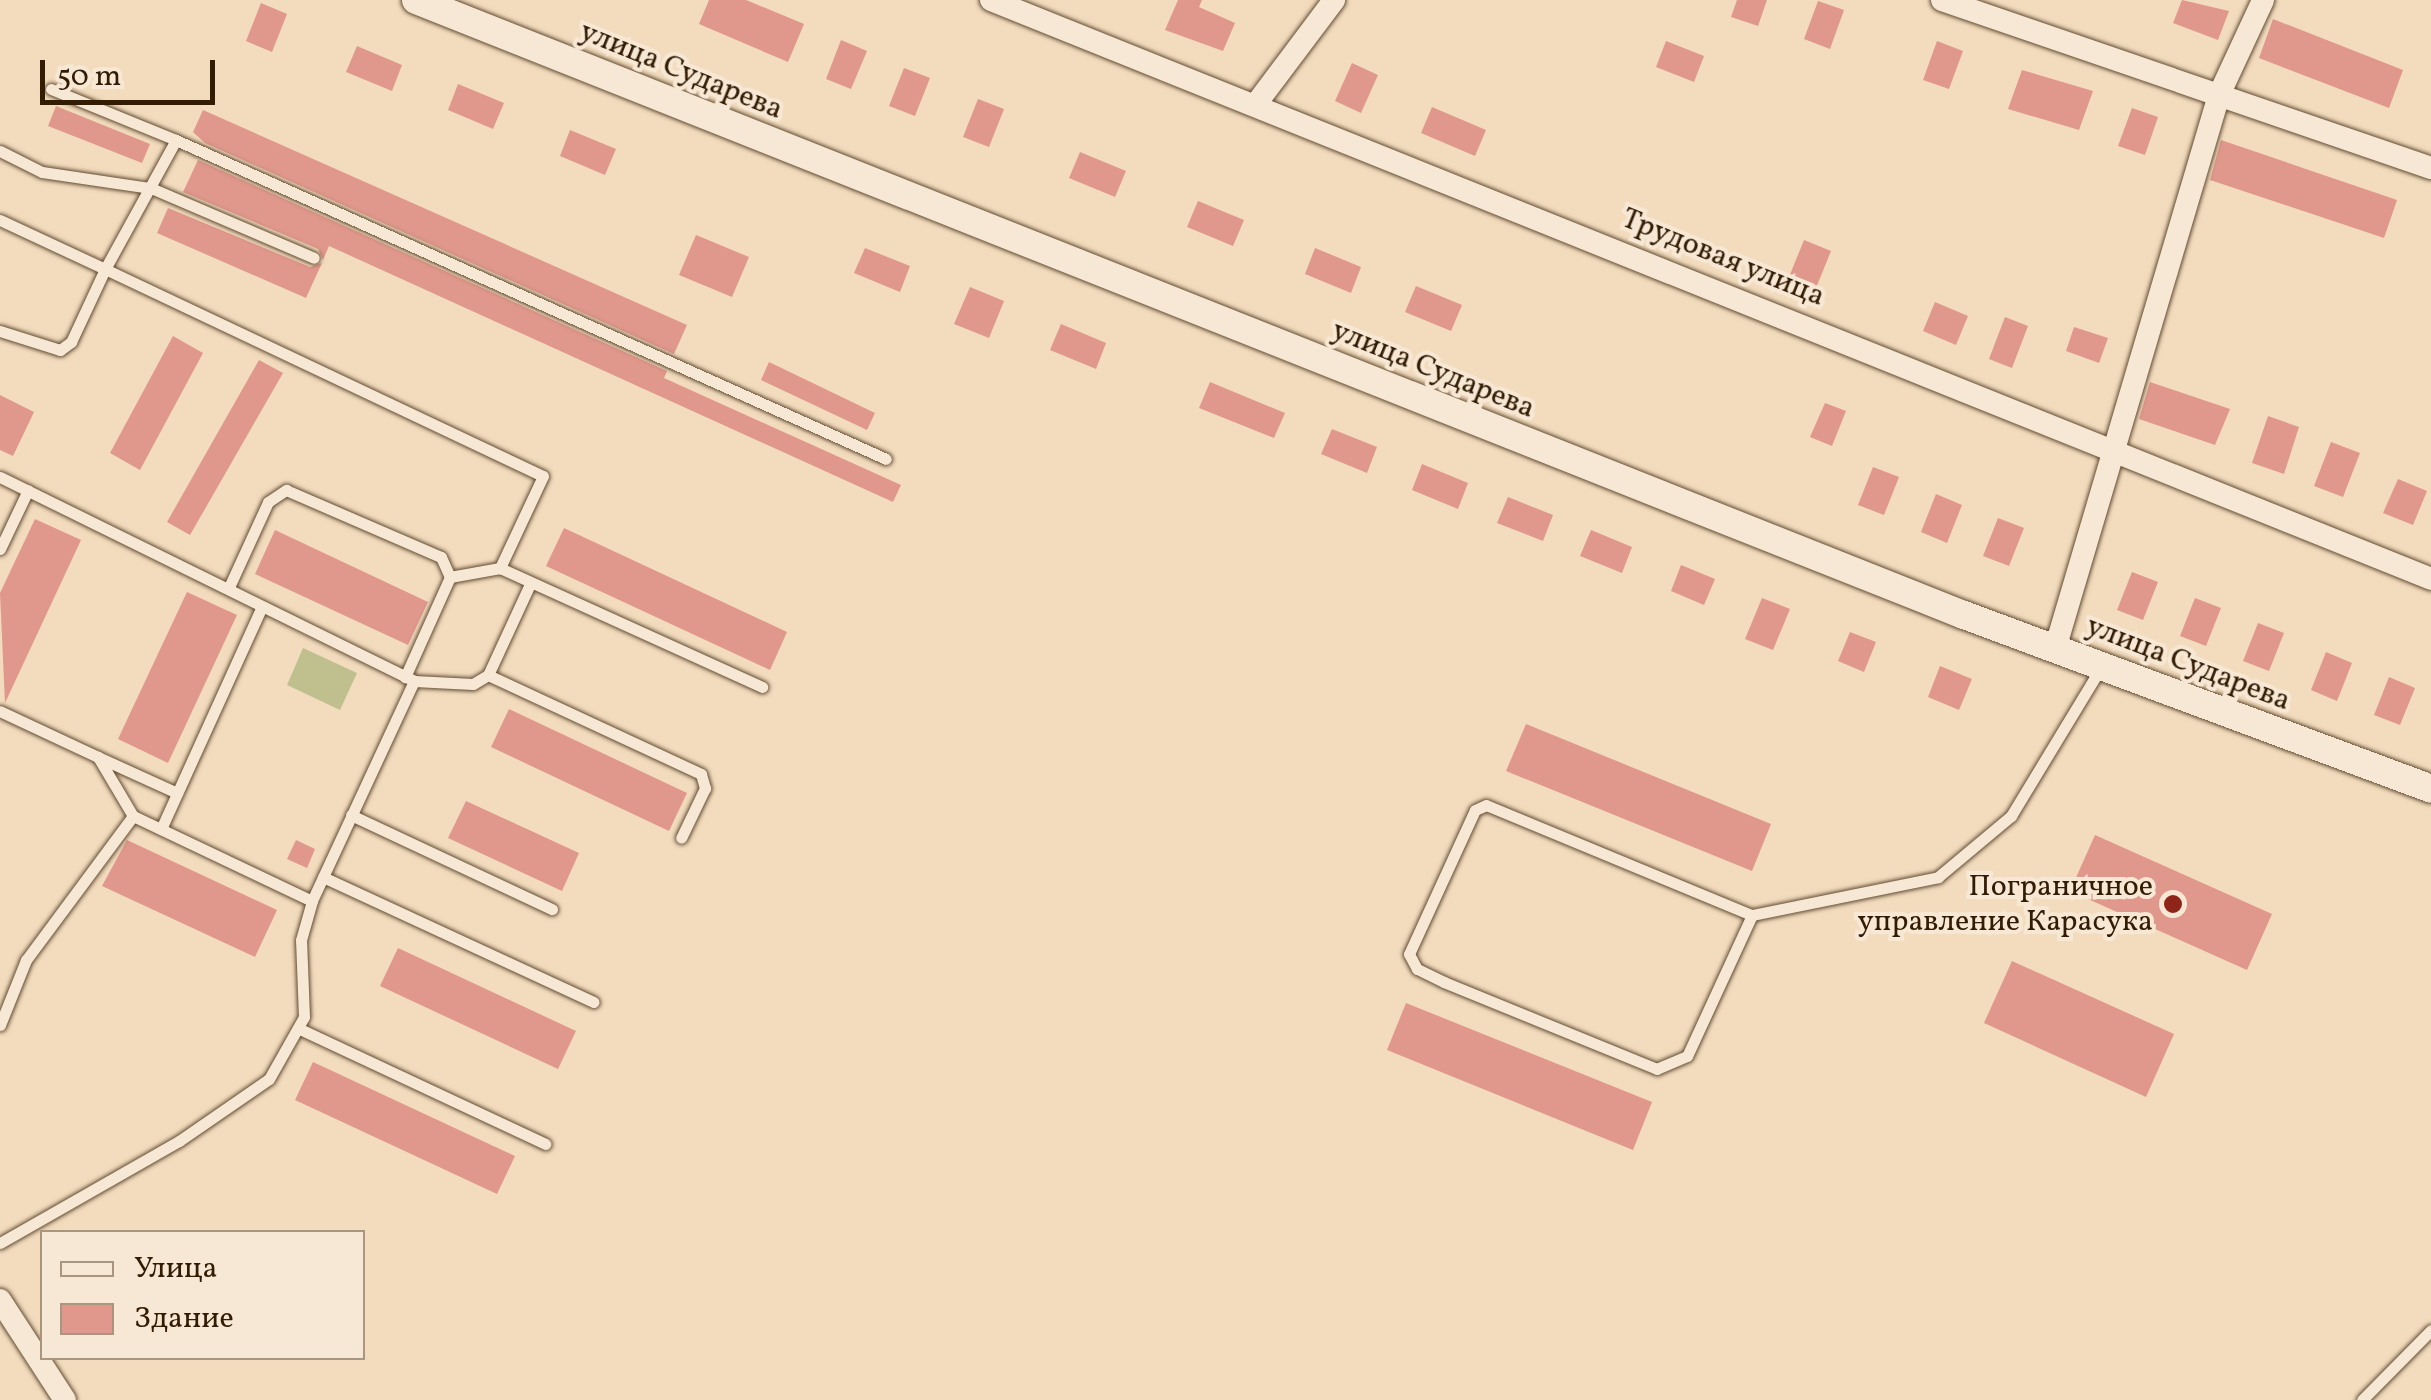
<!DOCTYPE html>
<meta charset="utf-8">
<style>
body{margin:0}
#map{position:relative;width:2431px;height:1400px;overflow:hidden;background:#f3dcbe;font-family:Vollkorn,serif}
div>[style]{position:absolute}
.green>*{inset:0;background:#c0bf8e}
.building>*{inset:0;background:#e0978c}
.roads{filter:drop-shadow(0 0 2px #624c32) drop-shadow(0 0 2px #624c32)}
.service>*{height:11px;margin:-5.5px;padding:0 5.5px;transform-origin:5.5px;border-radius:5.5px;background:#f7e8d5}
.minor>*{height:22px;margin:-11px;padding:0 11px;transform-origin:11px;border-radius:11px;background:#f7e8d5}
.tertiary>*{height:28px;margin:-14px;padding:0 14px;transform-origin:14px;border-radius:14px;background:#f7e8d5}
.dots>*{width:28px;height:28px;translate:-50% -50%;box-sizing:border-box;border:5px solid #f7e8d5;border-radius:50%}
span{translate:-50% -50%;white-space:nowrap;text-align:center;line-height:1.15;-webkit-text-stroke:8px #f7e8d5;paint-order:stroke}
.street-label{font-size:30px;color:#321c04}
.poi-label{font-size:30px;color:#321c04}
.right{translate:-100% -50%;text-align:right}
.legend{position:absolute;left:40px;top:1230px;width:325px;height:130px;box-sizing:border-box;background:#f7e8d5;border:2px solid #a89681;margin:0;padding:12px 18px;list-style:none;font-size:30px;color:#321c04}
.legend li{display:flex;align-items:center;gap:20px;height:50px}
.legend b{width:50px;border:2px solid #a89681}
.scale{position:absolute;left:40px;top:60px;width:175px;height:45px;box-sizing:border-box;border:5px solid #321c04;border-top:0;padding-left:12px;font-size:30px;line-height:35px;white-space:nowrap;color:#321c04;-webkit-text-stroke:8px #f7e8d5;paint-order:stroke}
</style>
<div id="map">
<div class="green">
<div style="clip-path:polygon(303px 648px,357px 673px,340px 710px,287px 685px)"></div>
</div>
<div class="building">
<div style="clip-path:polygon(709px 0,746px 0,804px 24px,788px 62px,699px 24px)"></div>
<div style="clip-path:polygon(1178px 0,1202px 0,1199px 7px,1235px 23px,1223px 51px,1165px 30px)"></div>
<div style="clip-path:polygon(1737px 0,1767px 0,1758px 26px,1731px 17px)"></div>
<div style="clip-path:polygon(2182px 0,2229px 11px,2218px 40px,2173px 23px)"></div>
<div style="clip-path:polygon(1818px 1px,1844px 10px,1830px 49px,1804px 39px)"></div>
<div style="clip-path:polygon(261px 3px,287px 14px,272px 52px,246px 41px)"></div>
<div style="clip-path:polygon(2273px 19px,2403px 70px,2389px 108px,2259px 58px)"></div>
<div style="clip-path:polygon(841px 40px,867px 51px,851px 89px,826px 79px)"></div>
<div style="clip-path:polygon(1666px 41px,1704px 56px,1694px 82px,1656px 67px)"></div>
<div style="clip-path:polygon(1937px 41px,1963px 51px,1949px 89px,1923px 80px)"></div>
<div style="clip-path:polygon(357px 46px,402px 65px,392px 91px,346px 72px)"></div>
<div style="clip-path:polygon(1352px 63px,1378px 75px,1361px 113px,1335px 101px)"></div>
<div style="clip-path:polygon(904px 68px,930px 78px,915px 116px,889px 106px)"></div>
<div style="clip-path:polygon(2022px 70px,2093px 91px,2079px 130px,2008px 109px)"></div>
<div style="clip-path:polygon(458px 84px,504px 103px,493px 129px,448px 110px)"></div>
<div style="clip-path:polygon(978px 99px,1004px 109px,989px 147px,963px 137px)"></div>
<div style="clip-path:polygon(56px 106px,150px 144px,142px 163px,48px 126px)"></div>
<div style="clip-path:polygon(1432px 107px,1486px 130px,1475px 156px,1421px 133px)"></div>
<div style="clip-path:polygon(2132px 108px,2158px 117px,2145px 155px,2118px 146px)"></div>
<div style="clip-path:polygon(203px 110px,687px 325px,674px 354px,205px 143px,193px 132px)"></div>
<div style="clip-path:polygon(570px 130px,616px 149px,605px 175px,560px 156px)"></div>
<div style="clip-path:polygon(2221px 140px,2397px 200px,2384px 238px,2210px 180px)"></div>
<div style="clip-path:polygon(1080px 152px,1126px 171px,1115px 197px,1069px 178px)"></div>
<div style="clip-path:polygon(198px 160px,667px 371px,664px 378px,901px 485px,893px 502px,329px 246px,323px 260px,318px 249px,183px 192px)"></div>
<div style="clip-path:polygon(1198px 201px,1244px 220px,1233px 246px,1187px 227px)"></div>
<div style="clip-path:polygon(168px 208px,310px 267px,322px 263px,306px 298px,157px 233px)"></div>
<div style="clip-path:polygon(696px 235px,749px 257px,732px 297px,679px 275px)"></div>
<div style="clip-path:polygon(1804px 240px,1831px 251px,1816px 288px,1789px 277px)"></div>
<div style="clip-path:polygon(865px 248px,910px 266px,900px 292px,854px 273px)"></div>
<div style="clip-path:polygon(1315px 248px,1361px 267px,1351px 293px,1305px 274px)"></div>
<div style="clip-path:polygon(1416px 286px,1462px 305px,1451px 331px,1405px 312px)"></div>
<div style="clip-path:polygon(970px 287px,1004px 301px,989px 338px,954px 324px)"></div>
<div style="clip-path:polygon(1935px 302px,1968px 316px,1956px 345px,1923px 331px)"></div>
<div style="clip-path:polygon(2005px 317px,2028px 326px,2012px 368px,1989px 359px)"></div>
<div style="clip-path:polygon(1061px 324px,1106px 343px,1096px 369px,1050px 350px)"></div>
<div style="clip-path:polygon(2074px 327px,2108px 338px,2099px 363px,2066px 351px)"></div>
<div style="clip-path:polygon(173px 336px,203px 353px,140px 470px,110px 453px)"></div>
<div style="clip-path:polygon(259px 360px,283px 373px,190px 535px,167px 522px)"></div>
<div style="clip-path:polygon(769px 362px,875px 413px,867px 430px,761px 380px)"></div>
<div style="clip-path:polygon(1210px 382px,1285px 413px,1274px 438px,1199px 408px)"></div>
<div style="clip-path:polygon(2150px 382px,2230px 409px,2215px 445px,2139px 419px)"></div>
<div style="clip-path:polygon(0 395px,34px 412px,13px 456px,0 450px)"></div>
<div style="clip-path:polygon(1825px 403px,1846px 411px,1832px 446px,1810px 437px)"></div>
<div style="clip-path:polygon(2268px 416px,2299px 427px,2284px 474px,2252px 463px)"></div>
<div style="clip-path:polygon(1332px 429px,1377px 447px,1367px 473px,1321px 454px)"></div>
<div style="clip-path:polygon(2331px 442px,2360px 453px,2343px 497px,2314px 486px)"></div>
<div style="clip-path:polygon(1422px 464px,1468px 483px,1458px 509px,1412px 490px)"></div>
<div style="clip-path:polygon(1873px 467px,1899px 477px,1884px 515px,1858px 505px)"></div>
<div style="clip-path:polygon(2398px 479px,2427px 491px,2413px 525px,2383px 513px)"></div>
<div style="clip-path:polygon(1936px 494px,1962px 505px,1947px 543px,1921px 532px)"></div>
<div style="clip-path:polygon(1508px 497px,1553px 515px,1543px 541px,1497px 523px)"></div>
<div style="clip-path:polygon(1998px 518px,2024px 528px,2009px 566px,1983px 556px)"></div>
<div style="clip-path:polygon(35px 519px,81px 540px,5px 703px,0 593px)"></div>
<div style="clip-path:polygon(564px 528px,787px 632px,770px 670px,546px 566px)"></div>
<div style="clip-path:polygon(275px 530px,428px 602px,408px 645px,255px 574px)"></div>
<div style="clip-path:polygon(1591px 530px,1632px 547px,1622px 573px,1580px 556px)"></div>
<div style="clip-path:polygon(1681px 565px,1715px 579px,1704px 605px,1671px 591px)"></div>
<div style="clip-path:polygon(2132px 572px,2158px 582px,2143px 620px,2117px 610px)"></div>
<div style="clip-path:polygon(187px 592px,237px 615px,168px 763px,118px 739px)"></div>
<div style="clip-path:polygon(1762px 598px,1790px 609px,1773px 650px,1745px 639px)"></div>
<div style="clip-path:polygon(2195px 598px,2221px 608px,2206px 646px,2180px 636px)"></div>
<div style="clip-path:polygon(2258px 623px,2284px 633px,2269px 671px,2243px 661px)"></div>
<div style="clip-path:polygon(1850px 632px,1876px 642px,1864px 672px,1838px 661px)"></div>
<div style="clip-path:polygon(2326px 652px,2352px 663px,2337px 701px,2311px 690px)"></div>
<div style="clip-path:polygon(1940px 666px,1972px 679px,1959px 710px,1928px 697px)"></div>
<div style="clip-path:polygon(2389px 677px,2415px 688px,2400px 725px,2374px 715px)"></div>
<div style="clip-path:polygon(509px 709px,687px 793px,669px 831px,491px 747px)"></div>
<div style="clip-path:polygon(1526px 724px,1771px 824px,1752px 871px,1506px 771px)"></div>
<div style="clip-path:polygon(466px 801px,579px 853px,562px 891px,448px 838px)"></div>
<div style="clip-path:polygon(2095px 835px,2272px 914px,2247px 970px,2070px 891px)"></div>
<div style="clip-path:polygon(127px 840px,277px 910px,255px 957px,102px 886px)"></div>
<div style="clip-path:polygon(296px 840px,315px 849px,307px 868px,287px 859px)"></div>
<div style="clip-path:polygon(398px 948px,576px 1031px,558px 1069px,380px 986px)"></div>
<div style="clip-path:polygon(2012px 961px,2174px 1034px,2146px 1097px,1984px 1023px)"></div>
<div style="clip-path:polygon(1406px 1003px,1652px 1102px,1633px 1150px,1387px 1050px)"></div>
<div style="clip-path:polygon(313px 1062px,515px 1156px,497px 1194px,295px 1100px)"></div>
</div>
<div class="roads">
<div class="service">
<div style="left:176px;top:140px;width:778px;rotate:24.19deg"></div>
<div style="left:0;top:151px;width:47px;rotate:26.6deg"></div>
<div style="left:42px;top:172px;width:110px;rotate:8.4deg"></div>
<div style="left:151px;top:188px;width:177px;rotate:23.2deg"></div>
<div style="left:0;top:220px;width:116px;rotate:25deg"></div>
<div style="left:105px;top:269px;width:147px;rotate:-61.2deg"></div>
<div style="left:176px;top:140px;width:135px;rotate:-157.8deg"></div>
<div style="left:0;top:331px;width:63px;rotate:17.6deg"></div>
<div style="left:60px;top:350px;width:14px;rotate:-36deg"></div>
<div style="left:71px;top:342px;width:81px;rotate:-65deg"></div>
<div style="left:105px;top:269px;width:484px;rotate:25.3deg"></div>
<div style="left:543px;top:476px;width:102px;rotate:115.1deg"></div>
<div style="left:500px;top:568px;width:51px;rotate:169.8deg"></div>
<div style="left:0;top:477px;width:462px;rotate:26.2deg"></div>
<div style="left:414px;top:681px;width:242px;rotate:114.9deg"></div>
<div style="left:312px;top:901px;width:198px;rotate:-154.6deg"></div>
<div style="left:133px;top:816px;width:69px;rotate:-120.7deg"></div>
<div style="left:98px;top:757px;width:108px;rotate:-154.9deg"></div>
<div style="left:0;top:549px;width:65px;rotate:-64.6deg"></div>
<div style="left:500px;top:568px;width:288px;rotate:24.4deg"></div>
<div style="left:230px;top:585px;width:91px;rotate:-65.4deg"></div>
<div style="left:268px;top:502px;width:22px;rotate:-34deg"></div>
<div style="left:286px;top:490px;width:169px;rotate:23.4deg"></div>
<div style="left:441px;top:557px;width:22px;rotate:66deg"></div>
<div style="left:450px;top:577px;width:110px;rotate:114.2deg"></div>
<div style="left:488px;top:675px;width:102px;rotate:-65.2deg"></div>
<div style="left:414px;top:681px;width:59px;rotate:2.9deg"></div>
<div style="left:473px;top:684px;width:17px;rotate:-31deg"></div>
<div style="left:488px;top:675px;width:235px;rotate:24.9deg"></div>
<div style="left:701px;top:774px;width:15px;rotate:74deg"></div>
<div style="left:705px;top:788px;width:55px;rotate:115.6deg"></div>
<div style="left:98px;top:757px;width:87px;rotate:24.5deg"></div>
<div style="left:351px;top:815px;width:222px;rotate:25.1deg"></div>
<div style="left:161px;top:829px;width:242px;rotate:-65.6deg"></div>
<div style="left:323px;top:877px;width:298px;rotate:24.8deg"></div>
<div style="left:1752px;top:915px;width:155px;rotate:114.7deg"></div>
<div style="left:1687px;top:1056px;width:33px;rotate:157deg"></div>
<div style="left:1657px;top:1069px;width:230px;rotate:-157.8deg"></div>
<div style="left:1444px;top:982px;width:30px;rotate:-154deg"></div>
<div style="left:1417px;top:969px;width:17px;rotate:-118deg"></div>
<div style="left:1409px;top:954px;width:158px;rotate:-65.4deg"></div>
<div style="left:1475px;top:810px;width:12px;rotate:-24deg"></div>
<div style="left:1486px;top:805px;width:288px;rotate:22.5deg"></div>
<div style="left:1752px;top:915px;width:190px;rotate:-11.5deg"></div>
<div style="left:1938px;top:877px;width:95px;rotate:-39.9deg"></div>
<div style="left:2011px;top:816px;width:175px;rotate:-58.8deg"></div>
<div style="left:0;top:1025px;width:70px;rotate:-68.2deg"></div>
<div style="left:26px;top:960px;width:179px;rotate:-53.4deg"></div>
<div style="left:300px;top:1029px;width:271px;rotate:25.1deg"></div>
<div style="left:0;top:1243px;width:206px;rotate:-29.7deg"></div>
<div style="left:179px;top:1141px;width:109px;rotate:-34.6deg"></div>
<div style="left:269px;top:1079px;width:71px;rotate:-60.6deg"></div>
<div style="left:304px;top:1017px;width:77px;rotate:-92.2deg"></div>
<div style="left:301px;top:940px;width:41px;rotate:-74.2deg"></div>
<div style="left:2362px;top:1400px;width:98px;rotate:-45.4deg"></div>
</div>
<div class="minor">
<div style="left:991px;top:0;width:1552px;rotate:21.9deg"></div>
<div style="left:1942px;top:0;width:517px;rotate:18.96deg"></div>
<div style="left:1256px;top:104px;width:130px;rotate:-53.1deg"></div>
<div style="left:2055px;top:649px;width:578px;rotate:-73.51deg"></div>
<div style="left:2219px;top:95px;width:105px;rotate:-65.1deg"></div>
<div style="left:0;top:1300px;width:119px;rotate:57deg"></div>
</div>
<div class="tertiary">
<div style="left:416px;top:0;width:1666px;rotate:21.67deg"></div>
<div style="left:1964px;top:615px;width:498px;rotate:20.4deg"></div>
</div>
</div>
<div class="dots">
<div style="left:2173px;top:904px;background:#8f2418"></div>
</div>
<div class="street-label">
<span style="left:681px;top:71px;rotate:22deg">улица Сударева</span>
<span style="left:1723px;top:258px;rotate:22deg">Трудовая улица</span>
<span style="left:1433px;top:370px;rotate:22deg">улица Сударева</span>
<span style="left:2188px;top:664px;rotate:21deg">улица Сударева</span>
</div>
<div class="poi-label">
<span class="right" style="left:2153px;top:904px">Пограничное<br>управление Карасука</span>
</div>
<ul class="legend">
<li><b style="height:12px;background:#f7e8d5"></b>Улица</li>
<li><b style="height:28px;background:#e0978c"></b>Здание</li>
</ul>
<div class="scale">50 m</div>
</div>
